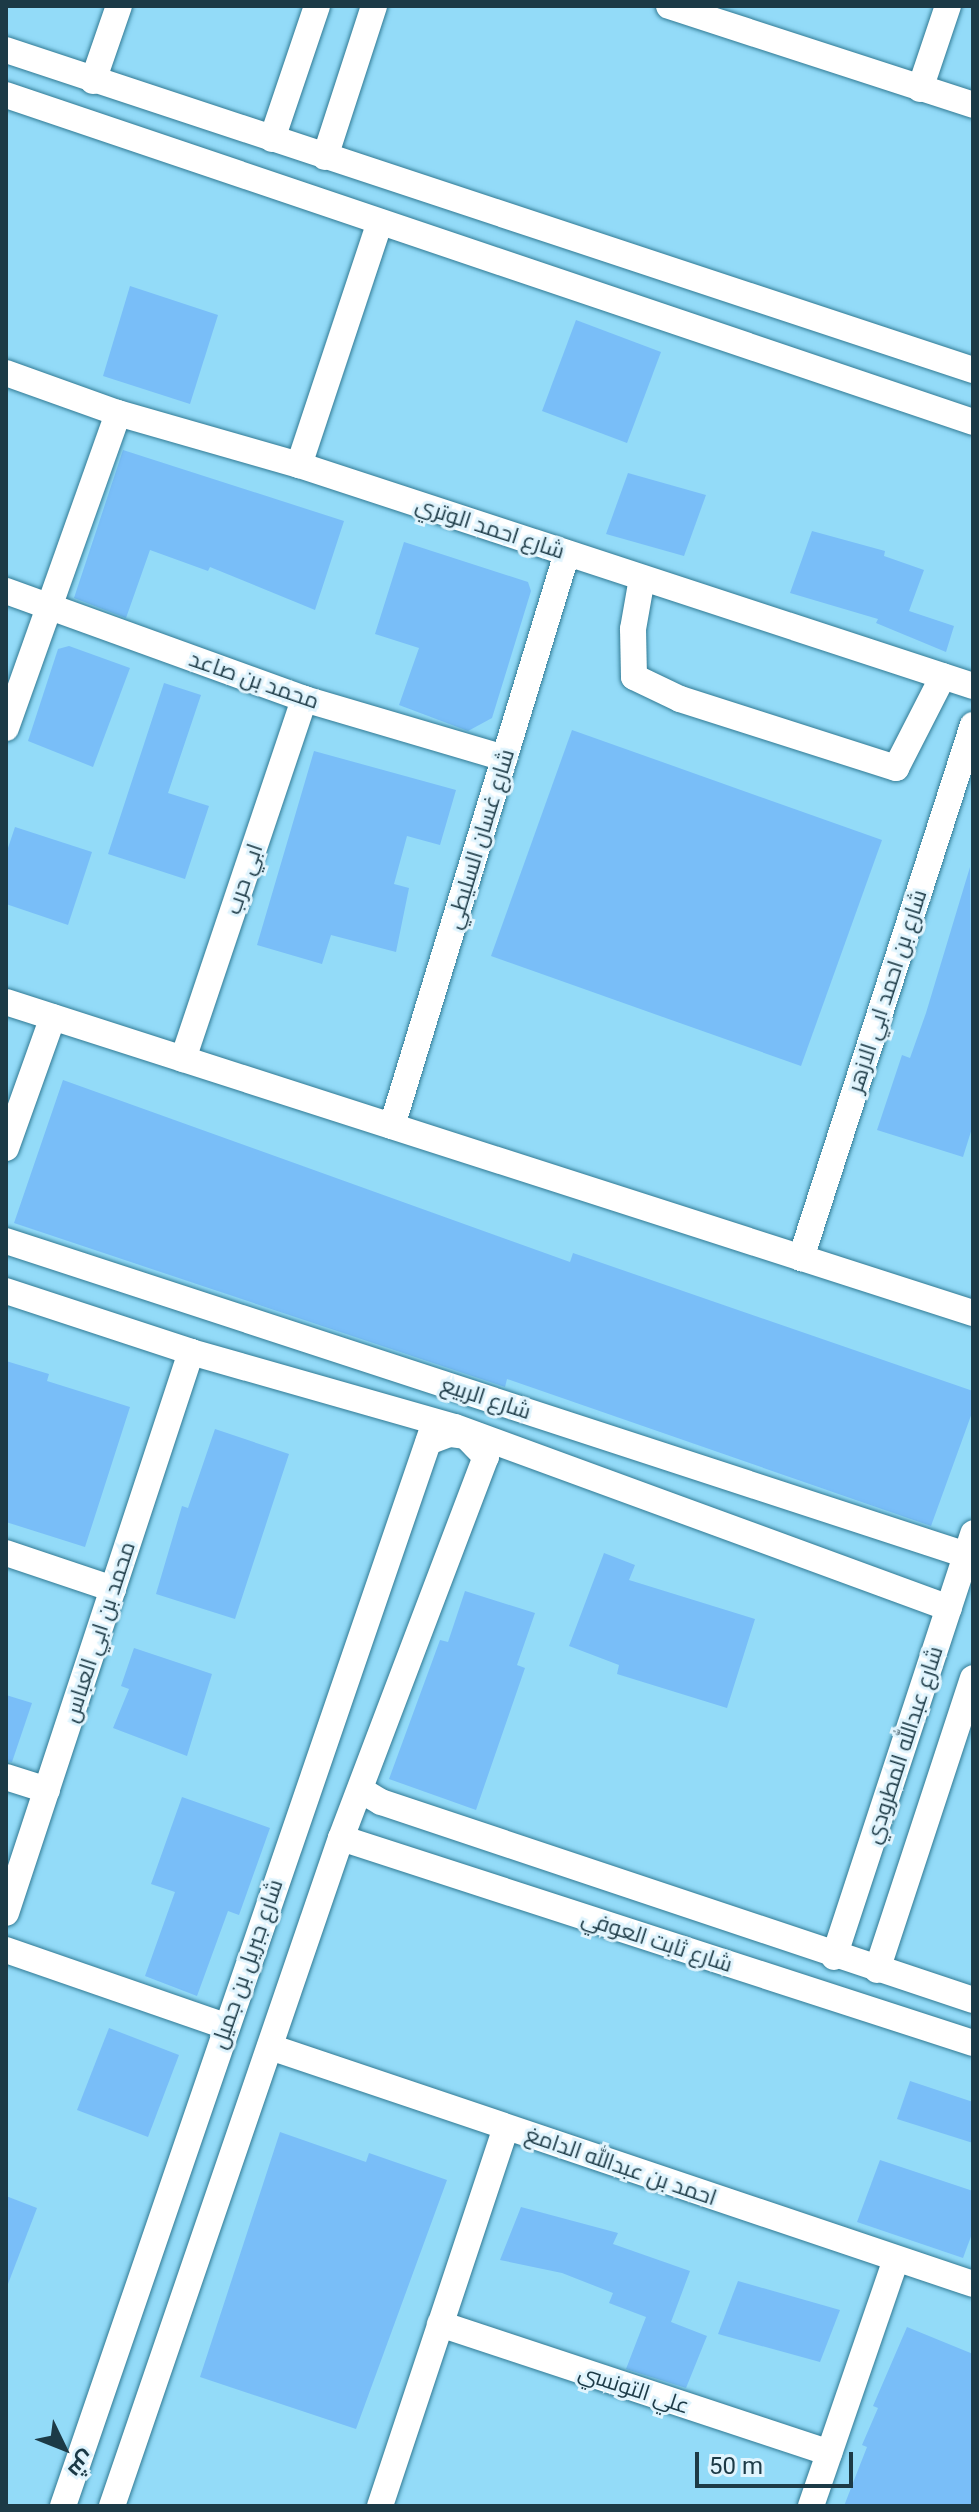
<!DOCTYPE html>
<meta charset="utf-8">
<style>
body{margin:0}
#map{position:relative;width:979px;height:2512px;overflow:hidden;background:#93dbf8;font-family:Roboto,Cairo,sans-serif}
div>[style]{position:absolute}
.building>*{inset:0;background:#79bef8}
.roads{filter:drop-shadow(0 0 2px #317a94) drop-shadow(0 0 2px #317a94)}
.minor>*{height:26px;margin:-13px;padding:0 13px;transform-origin:13px;border-radius:13px;background:#fff}
span{translate:-50% -50%;white-space:nowrap;text-align:center;line-height:1.15;-webkit-text-stroke:6px #e0f4fd;paint-order:stroke}
.street-label{font-size:22px;color:#1c3a46}
.frame{position:absolute;inset:0;border:8px solid #1c3a46;pointer-events:none}
.north{position:absolute;left:24px;top:2408px;width:80px;height:80px;-webkit-text-stroke:6px #e0f4fd;paint-order:stroke;rotate:133deg;font-size:22px;font-weight:700;line-height:32px;text-align:center;color:#1c3a46}
.north::after{content:'';display:block;margin:auto;width:28px;height:36px;background:#1c3a46;clip-path:polygon(50% 0,100% 100%,50% 72%,0 100%)}
.scale{position:absolute;left:695px;top:2452px;width:158px;height:36px;box-sizing:border-box;border:4px solid #1c3a46;border-top:0;padding-left:10px;font-size:24px;line-height:28px;white-space:nowrap;color:#1c3a46;-webkit-text-stroke:6px #e0f4fd;paint-order:stroke}
</style>
<div id="map">
<div class="building">
<div style="clip-path:polygon(130px 286px,218px 315px,190px 404px,103px 376px)"></div>
<div style="clip-path:polygon(576px 320px,661px 352px,627px 443px,542px 411px)"></div>
<div style="clip-path:polygon(123px 450px,344px 521px,315px 610px,210px 567px,208px 571px,150px 550px,126px 618px,74px 598px)"></div>
<div style="clip-path:polygon(628px 473px,706px 495px,684px 556px,606px 534px)"></div>
<div style="clip-path:polygon(812px 531px,885px 551px,884px 556px,924px 570px,909px 611px,954px 626px,946px 652px,876px 623px,878px 619px,790px 593px)"></div>
<div style="clip-path:polygon(404px 542px,528px 582px,531px 591px,492px 718px,468px 731px,399px 705px,419px 648px,375px 634px)"></div>
<div style="clip-path:polygon(69px 646px,130px 668px,93px 767px,28px 741px,58px 649px)"></div>
<div style="clip-path:polygon(164px 683px,201px 695px,168px 793px,209px 806px,185px 879px,108px 854px)"></div>
<div style="clip-path:polygon(572px 730px,882px 840px,801px 1066px,491px 956px)"></div>
<div style="clip-path:polygon(314px 751px,456px 790px,440px 845px,407px 836px,394px 884px,409px 888px,396px 952px,331px 935px,322px 964px,257px 945px)"></div>
<div style="clip-path:polygon(15px 827px,92px 852px,68px 925px,6px 904px,6px 854px)"></div>
<div style="clip-path:polygon(970px 867px,973px 1125px,963px 1157px,877px 1130px,902px 1055px,910px 1058px,926px 1013px)"></div>
<div style="clip-path:polygon(63px 1080px,570px 1262px,573px 1253px,973px 1391px,973px 1410px,931px 1526px,507px 1379px,505px 1387px,14px 1223px)"></div>
<div style="clip-path:polygon(6px 1361px,49px 1374px,47px 1381px,130px 1407px,85px 1547px,6px 1522px)"></div>
<div style="clip-path:polygon(215px 1429px,289px 1454px,235px 1619px,156px 1594px,182px 1506px,188px 1508px)"></div>
<div style="clip-path:polygon(604px 1553px,635px 1565px,629px 1580px,755px 1619px,727px 1708px,617px 1674px,619px 1665px,569px 1646px)"></div>
<div style="clip-path:polygon(465px 1591px,535px 1613px,517px 1665px,525px 1668px,476px 1810px,389px 1779px,440px 1640px,448px 1642px)"></div>
<div style="clip-path:polygon(134px 1648px,212px 1674px,187px 1756px,113px 1728px,129px 1689px,121px 1686px)"></div>
<div style="clip-path:polygon(6px 1695px,32px 1703px,12px 1762px,6px 1761px)"></div>
<div style="clip-path:polygon(182px 1797px,270px 1828px,239px 1915px,228px 1911px,197px 1996px,145px 1976px,175px 1892px,151px 1884px)"></div>
<div style="clip-path:polygon(109px 2028px,179px 2055px,148px 2137px,77px 2110px)"></div>
<div style="clip-path:polygon(910px 2081px,973px 2102px,973px 2143px,897px 2119px)"></div>
<div style="clip-path:polygon(280px 2132px,366px 2162px,369px 2153px,447px 2180px,356px 2429px,200px 2377px)"></div>
<div style="clip-path:polygon(880px 2160px,973px 2191px,973px 2231px,963px 2258px,857px 2222px)"></div>
<div style="clip-path:polygon(6px 2196px,37px 2208px,8px 2284px,6px 2284px)"></div>
<div style="clip-path:polygon(521px 2207px,618px 2233px,613px 2244px,690px 2271px,671px 2322px,707px 2336px,686px 2388px,626px 2369px,646px 2317px,609px 2303px,613px 2293px,562px 2273px,500px 2260px)"></div>
<div style="clip-path:polygon(738px 2281px,840px 2310px,820px 2362px,718px 2334px)"></div>
<div style="clip-path:polygon(907px 2327px,973px 2354px,973px 2506px,844px 2506px,867px 2447px,862px 2445px,878px 2408px,873px 2406px)"></div>
</div>
<div class="roads">
<div class="minor">
<div style="left:669px;top:6px;width:320px;rotate:18deg"></div>
<div style="left:6px;top:50px;width:1019px;rotate:18.31deg"></div>
<div style="left:93px;top:81px;width:79px;rotate:-70.9deg"></div>
<div style="left:920px;top:89px;width:88px;rotate:-71.4deg"></div>
<div style="left:6px;top:95px;width:1021px;rotate:18.68deg"></div>
<div style="left:272px;top:139px;width:140px;rotate:-71.3deg"></div>
<div style="left:325px;top:157px;width:159px;rotate:-72deg"></div>
<div style="left:6px;top:373px;width:119px;rotate:19.7deg"></div>
<div style="left:118px;top:413px;width:188px;rotate:16deg"></div>
<div style="left:299px;top:465px;width:709px;rotate:18.15deg"></div>
<div style="left:299px;top:465px;width:256px;rotate:-71.6deg"></div>
<div style="left:642px;top:578px;width:52px;rotate:100deg"></div>
<div style="left:633px;top:629px;width:48px;rotate:88.8deg"></div>
<div style="left:634px;top:677px;width:51px;rotate:25.6deg"></div>
<div style="left:680px;top:699px;width:227px;rotate:17.7deg"></div>
<div style="left:896px;top:768px;width:103px;rotate:-62.9deg"></div>
<div style="left:6px;top:591px;width:317px;rotate:19.9deg"></div>
<div style="left:304px;top:699px;width:209px;rotate:16.4deg"></div>
<div style="left:6px;top:728px;width:334px;rotate:-70.4deg"></div>
<div style="left:6px;top:1002px;width:1016px;rotate:17.83deg"></div>
<div style="left:183px;top:1059px;width:380px;rotate:-71.4deg"></div>
<div style="left:392px;top:1126px;width:599px;rotate:-73.02deg"></div>
<div style="left:6px;top:1148px;width:139px;rotate:-70.3deg"></div>
<div style="left:6px;top:1241px;width:1010px;rotate:18.11deg"></div>
<div style="left:801px;top:1258px;width:560px;rotate:-72.12deg"></div>
<div style="left:6px;top:1291px;width:195px;rotate:18.2deg"></div>
<div style="left:191px;top:1352px;width:274px;rotate:15.9deg"></div>
<div style="left:455px;top:1427px;width:526px;rotate:20.12deg"></div>
<div style="left:6px;top:1553px;width:113px;rotate:18.6deg"></div>
<div style="left:6px;top:1777px;width:43px;rotate:17.6deg"></div>
<div style="left:361px;top:1790px;width:23px;rotate:31deg"></div>
<div style="left:381px;top:1802px;width:624px;rotate:18.49deg"></div>
<div style="left:341px;top:1838px;width:664px;rotate:17.97deg"></div>
<div style="left:6px;top:1913px;width:591px;rotate:-71.75deg"></div>
<div style="left:6px;top:1950px;width:232px;rotate:19.1deg"></div>
<div style="left:834px;top:1957px;width:446px;rotate:-71.8deg"></div>
<div style="left:877px;top:1970px;width:307px;rotate:-71.8deg"></div>
<div style="left:270px;top:2047px;width:742px;rotate:18.63deg"></div>
<div style="left:440px;top:2324px;width:410px;rotate:18.3deg"></div>
<div style="left:63px;top:2506px;width:1140px;rotate:-71.06deg"></div>
<div style="left:112px;top:2506px;width:706px;rotate:-71.08deg"></div>
<div style="left:341px;top:1838px;width:408px;rotate:-69.2deg"></div>
<div style="left:486px;top:1457px;width:29px;rotate:-134deg"></div>
<div style="left:466px;top:1436px;width:17px;rotate:-173deg"></div>
<div style="left:449px;top:1434px;width:22px;rotate:159deg"></div>
<div style="left:380px;top:2506px;width:399px;rotate:-71.6deg"></div>
<div style="left:811px;top:2506px;width:261px;rotate:-71deg"></div>
</div>
</div>
<div class="street-label">
<span style="left:490px;top:528px;rotate:18deg">شارع احمد الوتري</span>
<span style="left:254px;top:680px;rotate:19deg">محمد بن صاعد</span>
<span style="left:480px;top:839px;rotate:-73deg">شارع غسان السليطي</span>
<span style="left:244px;top:879px;rotate:-71deg">ابي حرب</span>
<span style="left:887px;top:991px;rotate:-72deg">شارع بن احمد ابي الازهر</span>
<span style="left:486px;top:1398px;rotate:18deg">شارع الربيع</span>
<span style="left:99px;top:1632px;rotate:-72deg">محمد بن ابي العباس</span>
<span style="left:904px;top:1745px;rotate:-72deg">شارع عبدالله المطرودي</span>
<span style="left:657px;top:1941px;rotate:18deg">شارع ثابت العوفي</span>
<span style="left:247px;top:1964px;rotate:-71deg">شارع جبريل بن جميل</span>
<span style="left:621px;top:2166px;rotate:19deg">احمد بن عبدالله الدامغ</span>
<span style="left:634px;top:2389px;rotate:18deg">علي التونسي</span>
</div>
<div class="frame"></div>
<div class="north">ش</div>
<div class="scale">50 m</div>
</div>
